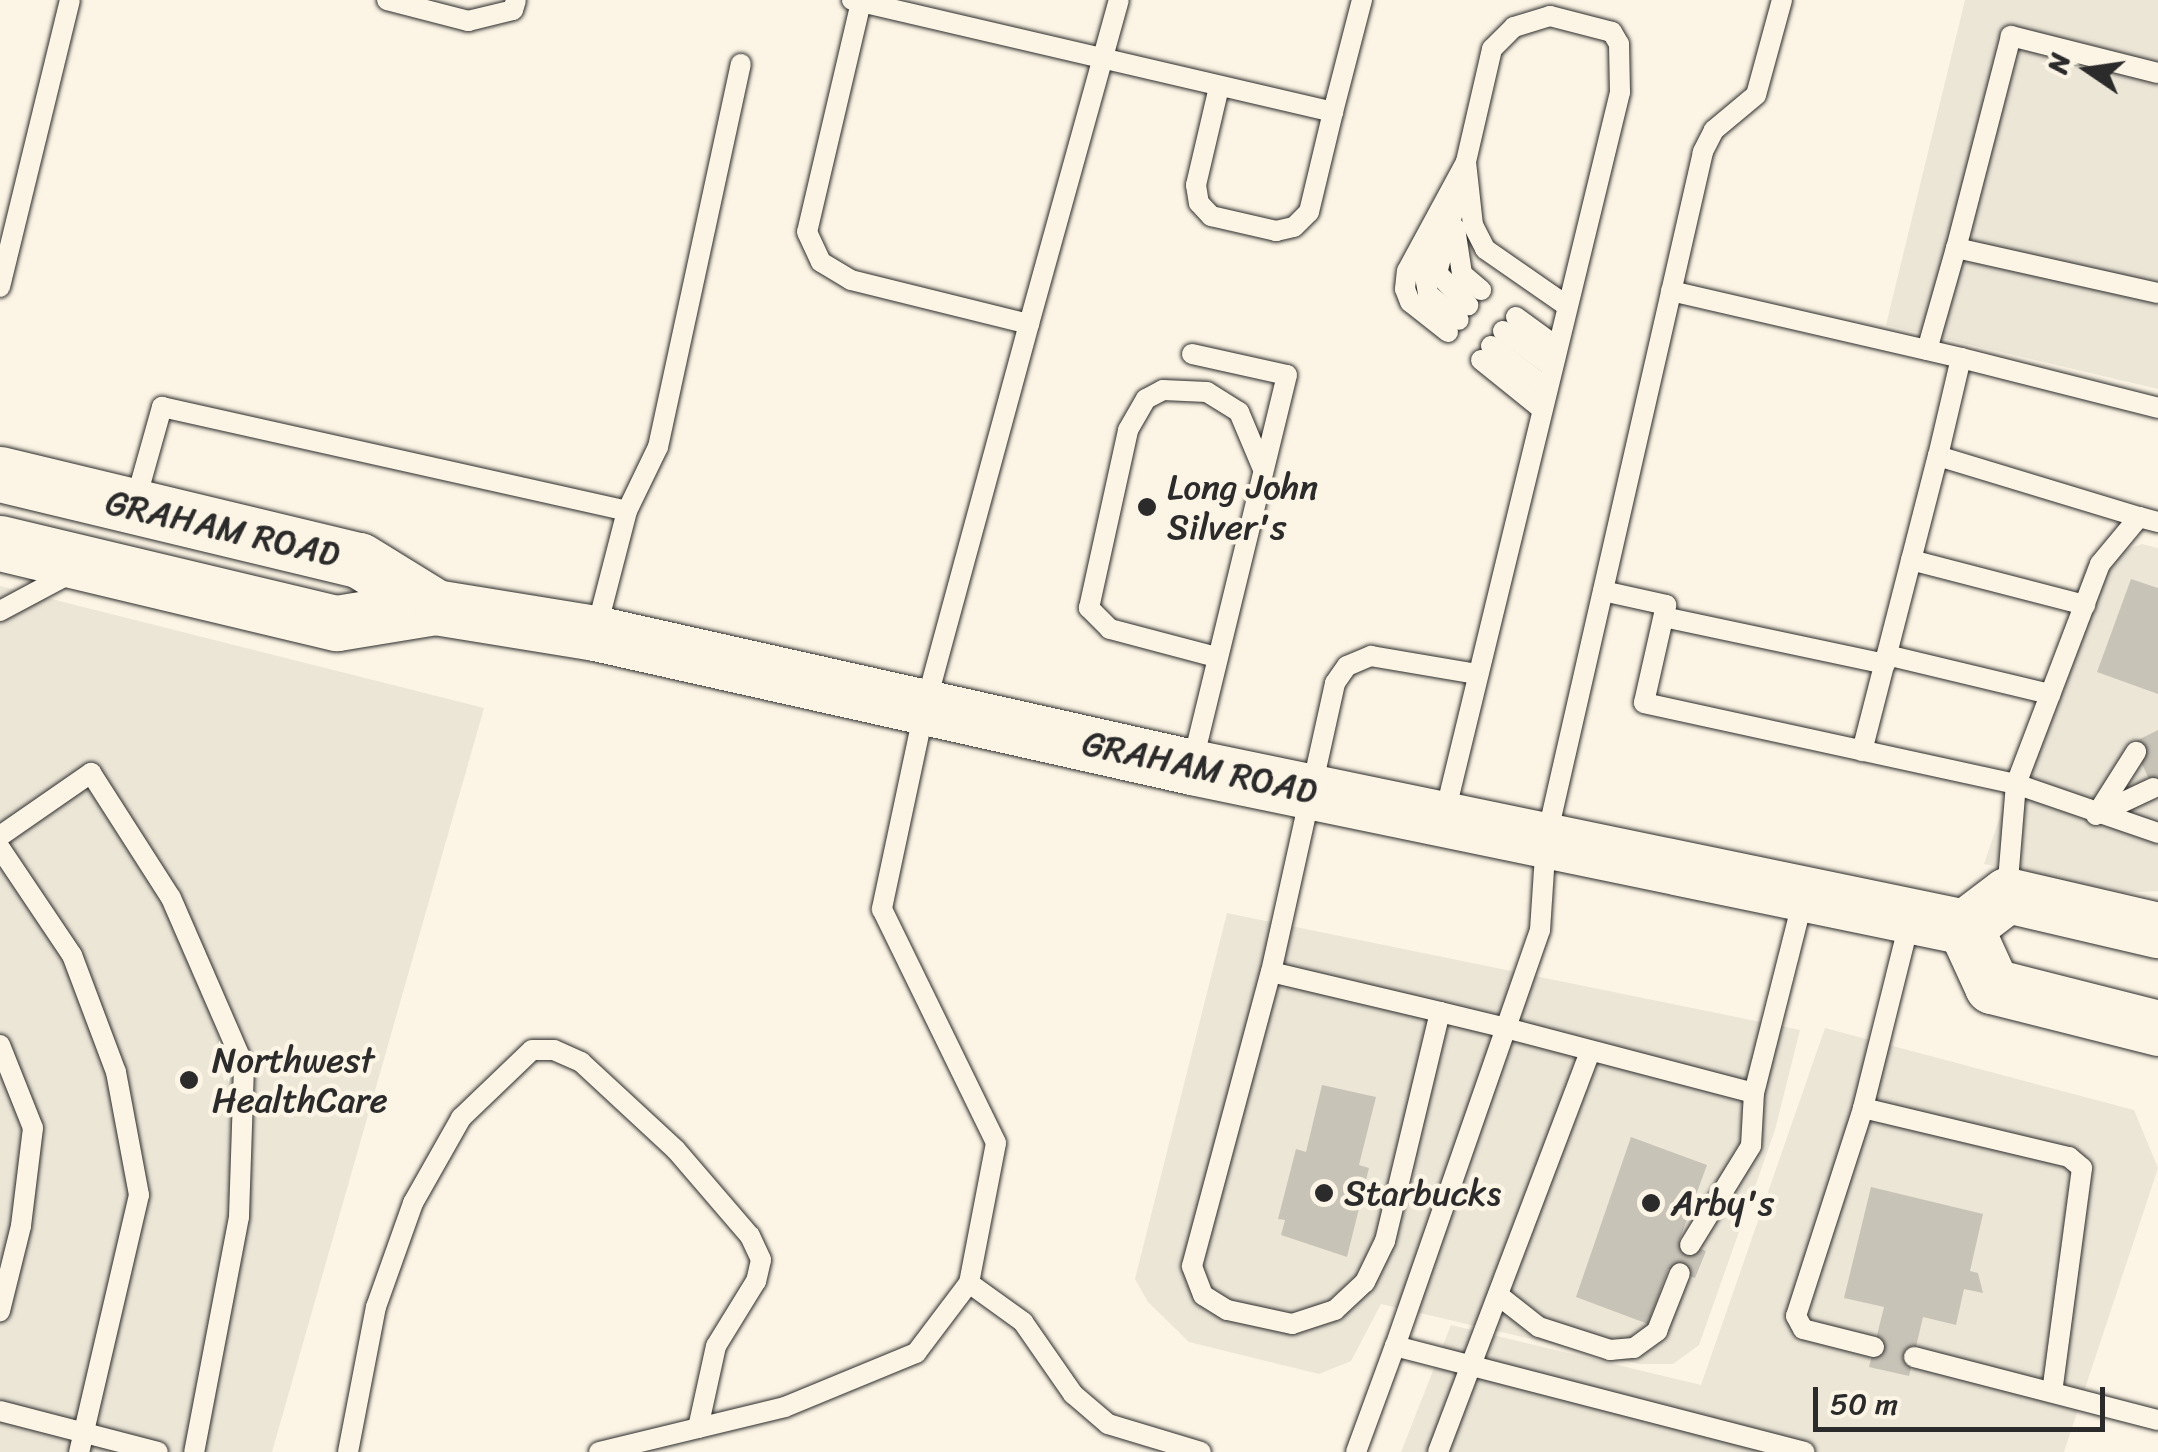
<!DOCTYPE html>
<style>
body{margin:0}
#map{position:relative;width:2158px;height:1452px;overflow:hidden;background:#fcf5e5;font-family:Sriracha,sans-serif}
div>[style]{position:absolute}
.built>*{inset:0;background:#ece6d7}
.building>*{inset:0;background:#c8c3b7}
.roads{filter:drop-shadow(0 0 2px #2b2b2b) drop-shadow(0 0 2px #2b2b2b)}
.service>*{height:20px;margin:-10px;padding:0 10px;transform-origin:10px;border-radius:10px;background:#fcf5e5}
.primary>*{height:55px;margin:-27.5px;padding:0 27.5px;transform-origin:27.5px;border-radius:27.5px;background:#fcf5e5}
.dots>*{width:28px;height:28px;translate:-50% -50%;box-sizing:border-box;border:5px solid #fcf5e5;border-radius:50%}
span{translate:-50% -50%;white-space:nowrap;text-align:center;line-height:1.15;-webkit-text-stroke:9px #fcf5e5;paint-order:stroke}
.poi-label{font-size:35px;color:#2b2b2b}
.left{translate:0 -50%;text-align:left}
.street-label{font-size:35px;color:#2b2b2b}
.north{position:absolute;left:2038px;top:20px;width:100px;height:100px;-webkit-text-stroke:8px #fcf5e5;paint-order:stroke;rotate:283deg;font-size:28px;font-weight:700;line-height:40px;text-align:center;color:#2b2b2b}
.north::after{content:'';display:block;margin:auto;width:35px;height:45px;background:#2b2b2b;clip-path:polygon(50% 0,100% 100%,50% 72%,0 100%)}
.scale{position:absolute;left:1813px;top:1387px;width:292px;height:45px;box-sizing:border-box;border:5px solid #2b2b2b;border-top:0;padding-left:12px;font-size:30px;line-height:35px;white-space:nowrap;color:#2b2b2b;-webkit-text-stroke:8px #fcf5e5;paint-order:stroke}
</style>
<div id="map">
<div class="built">
<div style="clip-path:polygon(1965px 0,2158px 0,2158px 389px,1886px 325px)"></div>
<div style="clip-path:polygon(2142px 544px,2158px 548px,2158px 891px,2125px 893px,1984px 864px,2086px 564px)"></div>
<div style="clip-path:polygon(0 586px,484px 708px,272px 1452px,0 1452px)"></div>
<div style="clip-path:polygon(1227px 913px,1800px 1030px,1775px 1130px,1699px 1345px,1673px 1364px,1639px 1364px,1381px 1304px,1351px 1361px,1319px 1374px,1189px 1342px,1148px 1302px,1135px 1279px)"></div>
<div style="clip-path:polygon(1825px 1028px,2134px 1110px,2158px 1168px,2064px 1452px,1401px 1452px,1451px 1325px,1701px 1385px)"></div>
</div>
<div class="building">
<div style="clip-path:polygon(2131px 579px,2158px 588px,2158px 694px,2097px 672px)"></div>
<div style="clip-path:polygon(2158px 730px,2158px 798px,2132px 743px)"></div>
<div style="clip-path:polygon(1322px 1085px,1376px 1097px,1359px 1165px,1369px 1168px,1347px 1257px,1281px 1235px,1285px 1220px,1278px 1219px,1296px 1149px,1306px 1152px)"></div>
<div style="clip-path:polygon(1631px 1137px,1707px 1165px,1679px 1241px,1706px 1251px,1695px 1278px,1668px 1269px,1648px 1324px,1576px 1297px)"></div>
<div style="clip-path:polygon(1871px 1187px,1983px 1214px,1970px 1271px,1978px 1273px,1983px 1293px,1964px 1289px,1956px 1325px,1923px 1317px,1909px 1376px,1869px 1367px,1884px 1307px,1844px 1298px)"></div>
</div>
<div class="roads">
<div class="service">
<div style="left:387px;top:0;width:84px;rotate:14.5deg"></div>
<div style="left:468px;top:21px;width:46px;rotate:-13.7deg"></div>
<div style="left:513px;top:10px;width:10px;rotate:-73deg"></div>
<div style="left:852px;top:0;width:9px;rotate:13deg"></div>
<div style="left:861px;top:2px;width:236px;rotate:103.2deg"></div>
<div style="left:807px;top:232px;width:33px;rotate:65deg"></div>
<div style="left:821px;top:262px;width:35px;rotate:31deg"></div>
<div style="left:851px;top:280px;width:183px;rotate:13.9deg"></div>
<div style="left:1029px;top:324px;width:396px;rotate:105.2deg"></div>
<div style="left:925px;top:706px;width:208px;rotate:102deg"></div>
<div style="left:882px;top:909px;width:260px;rotate:64deg"></div>
<div style="left:996px;top:1143px;width:143px;rotate:100.9deg"></div>
<div style="left:969px;top:1283px;width:67px;rotate:35.8deg"></div>
<div style="left:1023px;top:1322px;width:88px;rotate:55.2deg"></div>
<div style="left:1073px;top:1394px;width:46px;rotate:40.6deg"></div>
<div style="left:1108px;top:1424px;width:97px;rotate:16.8deg"></div>
<div style="left:1782px;top:0;width:98px;rotate:105.3deg"></div>
<div style="left:1756px;top:95px;width:55px;rotate:140.2deg"></div>
<div style="left:1714px;top:130px;width:25px;rotate:117deg"></div>
<div style="left:1703px;top:152px;width:706px;rotate:102.85deg"></div>
<div style="left:1546px;top:840px;width:90px;rotate:93.8deg"></div>
<div style="left:1540px;top:930px;width:441px;rotate:109.2deg"></div>
<div style="left:1395px;top:1346px;width:423px;rotate:14.5deg"></div>
<div style="left:861px;top:2px;width:485px;rotate:13.1deg"></div>
<div style="left:1333px;top:112px;width:116px;rotate:-75.5deg"></div>
<div style="left:2158px;top:73px;width:152px;rotate:-165.9deg"></div>
<div style="left:2011px;top:36px;width:219px;rotate:104.5deg"></div>
<div style="left:1956px;top:248px;width:207px;rotate:12.6deg"></div>
<div style="left:1219px;top:87px;width:101px;rotate:103.2deg"></div>
<div style="left:1196px;top:185px;width:18px;rotate:81deg"></div>
<div style="left:1199px;top:203px;width:18px;rotate:47deg"></div>
<div style="left:1211px;top:216px;width:67px;rotate:13deg"></div>
<div style="left:1276px;top:231px;width:18px;rotate:-13deg"></div>
<div style="left:1294px;top:227px;width:21px;rotate:-45deg"></div>
<div style="left:1309px;top:212px;width:103px;rotate:-76.5deg"></div>
<div style="left:1458px;top:193px;width:83px;rotate:104.7deg"></div>
<div style="left:1437px;top:273px;width:45px;rotate:45.9deg"></div>
<div style="left:1455px;top:228px;width:47px;rotate:81.3deg"></div>
<div style="left:1462px;top:274px;width:25px;rotate:40deg"></div>
<div style="left:1431px;top:247px;width:20px;rotate:114deg"></div>
<div style="left:1423px;top:265px;width:29px;rotate:80deg"></div>
<div style="left:1428px;top:294px;width:40px;rotate:40deg"></div>
<div style="left:0;top:287px;width:295px;rotate:-76.3deg"></div>
<div style="left:1671px;top:291px;width:298px;rotate:13deg"></div>
<div style="left:1961px;top:358px;width:101px;rotate:103.2deg"></div>
<div style="left:1938px;top:456px;width:210px;rotate:16.9deg"></div>
<div style="left:1516px;top:317px;width:51px;rotate:36.2deg"></div>
<div style="left:1029px;top:324px;width:336px;rotate:-74.5deg"></div>
<div style="left:1503px;top:331px;width:61px;rotate:36.3deg"></div>
<div style="left:1448px;top:332px;width:48px;rotate:-141.7deg"></div>
<div style="left:1410px;top:302px;width:14px;rotate:-111deg"></div>
<div style="left:1405px;top:289px;width:18px;rotate:-84deg"></div>
<div style="left:1407px;top:271px;width:124px;rotate:-61.6deg"></div>
<div style="left:1491px;top:346px;width:70px;rotate:36.9deg"></div>
<div style="left:1927px;top:350px;width:106px;rotate:-74.1deg"></div>
<div style="left:1192px;top:354px;width:97px;rotate:12.5deg"></div>
<div style="left:1287px;top:375px;width:401px;rotate:103.7deg"></div>
<div style="left:1961px;top:358px;width:203px;rotate:14.2deg"></div>
<div style="left:1481px;top:360px;width:78px;rotate:38.8deg"></div>
<div style="left:135px;top:503px;width:100px;rotate:-74.3deg"></div>
<div style="left:162px;top:407px;width:476px;rotate:12.6deg"></div>
<div style="left:627px;top:511px;width:124px;rotate:104.5deg"></div>
<div style="left:627px;top:511px;width:71px;rotate:-64.2deg"></div>
<div style="left:658px;top:447px;width:392px;rotate:-77.8deg"></div>
<div style="left:1911px;top:560px;width:180px;rotate:14.5deg"></div>
<div style="left:1603px;top:591px;width:65px;rotate:12.5deg"></div>
<div style="left:1666px;top:605px;width:100px;rotate:102.7deg"></div>
<div style="left:1644px;top:703px;width:381px;rotate:12.3deg"></div>
<div style="left:2016px;top:784px;width:150px;rotate:19deg"></div>
<div style="left:0;top:611px;width:83px;rotate:-28.1deg"></div>
<div style="left:1664px;top:617px;width:226px;rotate:12deg"></div>
<div style="left:1887px;top:655px;width:168px;rotate:13.5deg"></div>
<div style="left:1216px;top:657px;width:110px;rotate:-165.2deg"></div>
<div style="left:1110px;top:629px;width:30px;rotate:-135deg"></div>
<div style="left:1089px;top:608px;width:182px;rotate:-77.6deg"></div>
<div style="left:1128px;top:430px;width:36px;rotate:-60deg"></div>
<div style="left:1146px;top:399px;width:19px;rotate:-28deg"></div>
<div style="left:1163px;top:390px;width:44px;rotate:2.6deg"></div>
<div style="left:1207px;top:392px;width:38px;rotate:32deg"></div>
<div style="left:1239px;top:412px;width:62px;rotate:67.2deg"></div>
<div style="left:1862px;top:751px;width:305px;rotate:-75.6deg"></div>
<div style="left:2098px;top:814px;width:61px;rotate:-25.3deg"></div>
<div style="left:2096px;top:815px;width:75px;rotate:-57.6deg"></div>
<div style="left:1444px;top:817px;width:746px;rotate:-76.35deg"></div>
<div style="left:1620px;top:92px;width:48px;rotate:-91.2deg"></div>
<div style="left:1619px;top:44px;width:14px;rotate:-120deg"></div>
<div style="left:1612px;top:32px;width:64px;rotate:-165.5deg"></div>
<div style="left:1550px;top:16px;width:38px;rotate:163deg"></div>
<div style="left:1514px;top:27px;width:31px;rotate:135deg"></div>
<div style="left:1492px;top:49px;width:116px;rotate:103deg"></div>
<div style="left:1466px;top:162px;width:63px;rotate:83.7deg"></div>
<div style="left:1473px;top:225px;width:27px;rotate:63deg"></div>
<div style="left:1485px;top:249px;width:100px;rotate:34.8deg"></div>
<div style="left:0;top:836px;width:111px;rotate:-34.7deg"></div>
<div style="left:91px;top:773px;width:148px;rotate:57.4deg"></div>
<div style="left:171px;top:898px;width:183px;rotate:66.5deg"></div>
<div style="left:244px;top:1066px;width:151px;rotate:91.9deg"></div>
<div style="left:239px;top:1217px;width:239px;rotate:100.8deg"></div>
<div style="left:0;top:848px;width:129px;rotate:56.1deg"></div>
<div style="left:72px;top:955px;width:125px;rotate:69.4deg"></div>
<div style="left:116px;top:1072px;width:125px;rotate:79.4deg"></div>
<div style="left:139px;top:1195px;width:264px;rotate:103.1deg"></div>
<div style="left:2007px;top:893px;width:109px;rotate:-85.3deg"></div>
<div style="left:2016px;top:784px;width:235px;rotate:-69.1deg"></div>
<div style="left:2100px;top:564px;width:61px;rotate:-50.3deg"></div>
<div style="left:2139px;top:517px;width:20px;rotate:15deg"></div>
<div style="left:1271px;top:972px;width:296px;rotate:-77.5deg"></div>
<div style="left:1335px;top:683px;width:21px;rotate:-55deg"></div>
<div style="left:1347px;top:666px;width:26px;rotate:-23deg"></div>
<div style="left:1371px;top:656px;width:107px;rotate:9.7deg"></div>
<div style="left:1440px;top:1012px;width:236px;rotate:103.5deg"></div>
<div style="left:1385px;top:1241px;width:46px;rotate:116deg"></div>
<div style="left:1365px;top:1282px;width:41px;rotate:137deg"></div>
<div style="left:1335px;top:1310px;width:45px;rotate:162deg"></div>
<div style="left:1292px;top:1324px;width:66px;rotate:-167.8deg"></div>
<div style="left:1227px;top:1310px;width:28px;rotate:-148deg"></div>
<div style="left:1203px;top:1295px;width:31px;rotate:-111deg"></div>
<div style="left:1192px;top:1266px;width:304px;rotate:-75deg"></div>
<div style="left:1271px;top:972px;width:174px;rotate:13.3deg"></div>
<div style="left:1440px;top:1012px;width:68px;rotate:13.6deg"></div>
<div style="left:1506px;top:1028px;width:256px;rotate:14.7deg"></div>
<div style="left:1754px;top:1093px;width:204px;rotate:-75.8deg"></div>
<div style="left:0;top:1045px;width:89px;rotate:68.3deg"></div>
<div style="left:33px;top:1128px;width:99px;rotate:97deg"></div>
<div style="left:21px;top:1226px;width:88px;rotate:103.9deg"></div>
<div style="left:1863px;top:1108px;width:198px;rotate:-76deg"></div>
<div style="left:1690px;top:1245px;width:116px;rotate:-58.4deg"></div>
<div style="left:1751px;top:1146px;width:53px;rotate:-86.8deg"></div>
<div style="left:1498px;top:1295px;width:52px;rotate:38deg"></div>
<div style="left:1539px;top:1327px;width:75px;rotate:17.9deg"></div>
<div style="left:1610px;top:1350px;width:24px;rotate:-5deg"></div>
<div style="left:1634px;top:1348px;width:29px;rotate:-36deg"></div>
<div style="left:1657px;top:1331px;width:62px;rotate:-68.4deg"></div>
<div style="left:1874px;top:1347px;width:73px;rotate:-165.8deg"></div>
<div style="left:1803px;top:1329px;width:15px;rotate:-118deg"></div>
<div style="left:1796px;top:1316px;width:219px;rotate:-72.1deg"></div>
<div style="left:1863px;top:1108px;width:212px;rotate:13.4deg"></div>
<div style="left:2069px;top:1157px;width:17px;rotate:40deg"></div>
<div style="left:2082px;top:1168px;width:226px;rotate:97.6deg"></div>
<div style="left:1914px;top:1357px;width:252px;rotate:14.5deg"></div>
<div style="left:0;top:1411px;width:163px;rotate:14.5deg"></div>
<div style="left:348px;top:1452px;width:148px;rotate:-79.1deg"></div>
<div style="left:376px;top:1307px;width:110px;rotate:-70.4deg"></div>
<div style="left:413px;top:1203px;width:98px;rotate:-60.5deg"></div>
<div style="left:461px;top:1118px;width:98px;rotate:-43.8deg"></div>
<div style="left:532px;top:1050px;width:22px"></div>
<div style="left:554px;top:1050px;width:30px;rotate:24deg"></div>
<div style="left:581px;top:1062px;width:129px;rotate:42.8deg"></div>
<div style="left:676px;top:1150px;width:113px;rotate:49.3deg"></div>
<div style="left:750px;top:1236px;width:26px;rotate:65deg"></div>
<div style="left:761px;top:1260px;width:22px;rotate:103deg"></div>
<div style="left:756px;top:1281px;width:76px;rotate:121.6deg"></div>
<div style="left:716px;top:1346px;width:84px;rotate:102.4deg"></div>
<div style="left:599px;top:1452px;width:191px;rotate:-13.6deg"></div>
<div style="left:785px;top:1407px;width:142px;rotate:-22.4deg"></div>
<div style="left:916px;top:1353px;width:88px;rotate:-52.9deg"></div>
<div style="left:1356px;top:1452px;width:113px;rotate:-69.8deg"></div>
<div style="left:1438px;top:1452px;width:426px;rotate:-69.2deg"></div>
</div>
<div class="primary">
<div style="left:0;top:474px;width:369px;rotate:13.5deg"></div>
<div style="left:359px;top:560px;width:89px;rotate:31.7deg"></div>
<div style="left:0;top:543px;width:346px;rotate:13.4deg"></div>
<div style="left:337px;top:623px;width:99px;rotate:-9.3deg"></div>
<div style="left:435px;top:607px;width:162px;rotate:9.2deg"></div>
<div style="left:595px;top:633px;width:612px;rotate:12.65deg"></div>
<div style="left:1192px;top:767px;width:789px;rotate:11.69deg"></div>
<div style="left:1965px;top:927px;width:53px;rotate:-37.3deg"></div>
<div style="left:2007px;top:895px;width:155px;rotate:13.1deg"></div>
<div style="left:1965px;top:927px;width:65px;rotate:65.4deg"></div>
<div style="left:1992px;top:986px;width:171px;rotate:14.2deg"></div>
</div>
</div>
<div class="dots">
<div style="left:1147px;top:507px;background:#2b2b2b"></div>
<div style="left:189px;top:1080px;background:#2b2b2b"></div>
<div style="left:1324px;top:1193px;background:#2b2b2b"></div>
<div style="left:1651px;top:1203px;background:#2b2b2b"></div>
</div>
<div class="poi-label">
<span class="left" style="left:1167px;top:507px">Long John<br>Silver's</span>
<span class="left" style="left:212px;top:1080px">Northwest<br>HealthCare</span>
<span class="left" style="left:1344px;top:1193px">Starbucks</span>
<span class="left" style="left:1671px;top:1203px">Arby's</span>
</div>
<div class="street-label">
<span style="left:223px;top:528px;rotate:13deg">GRAHAM ROAD</span>
<span style="left:1200px;top:767px;rotate:12deg">GRAHAM ROAD</span>
</div>
<div class="north">N</div>
<div class="scale">50 m</div>
</div>
